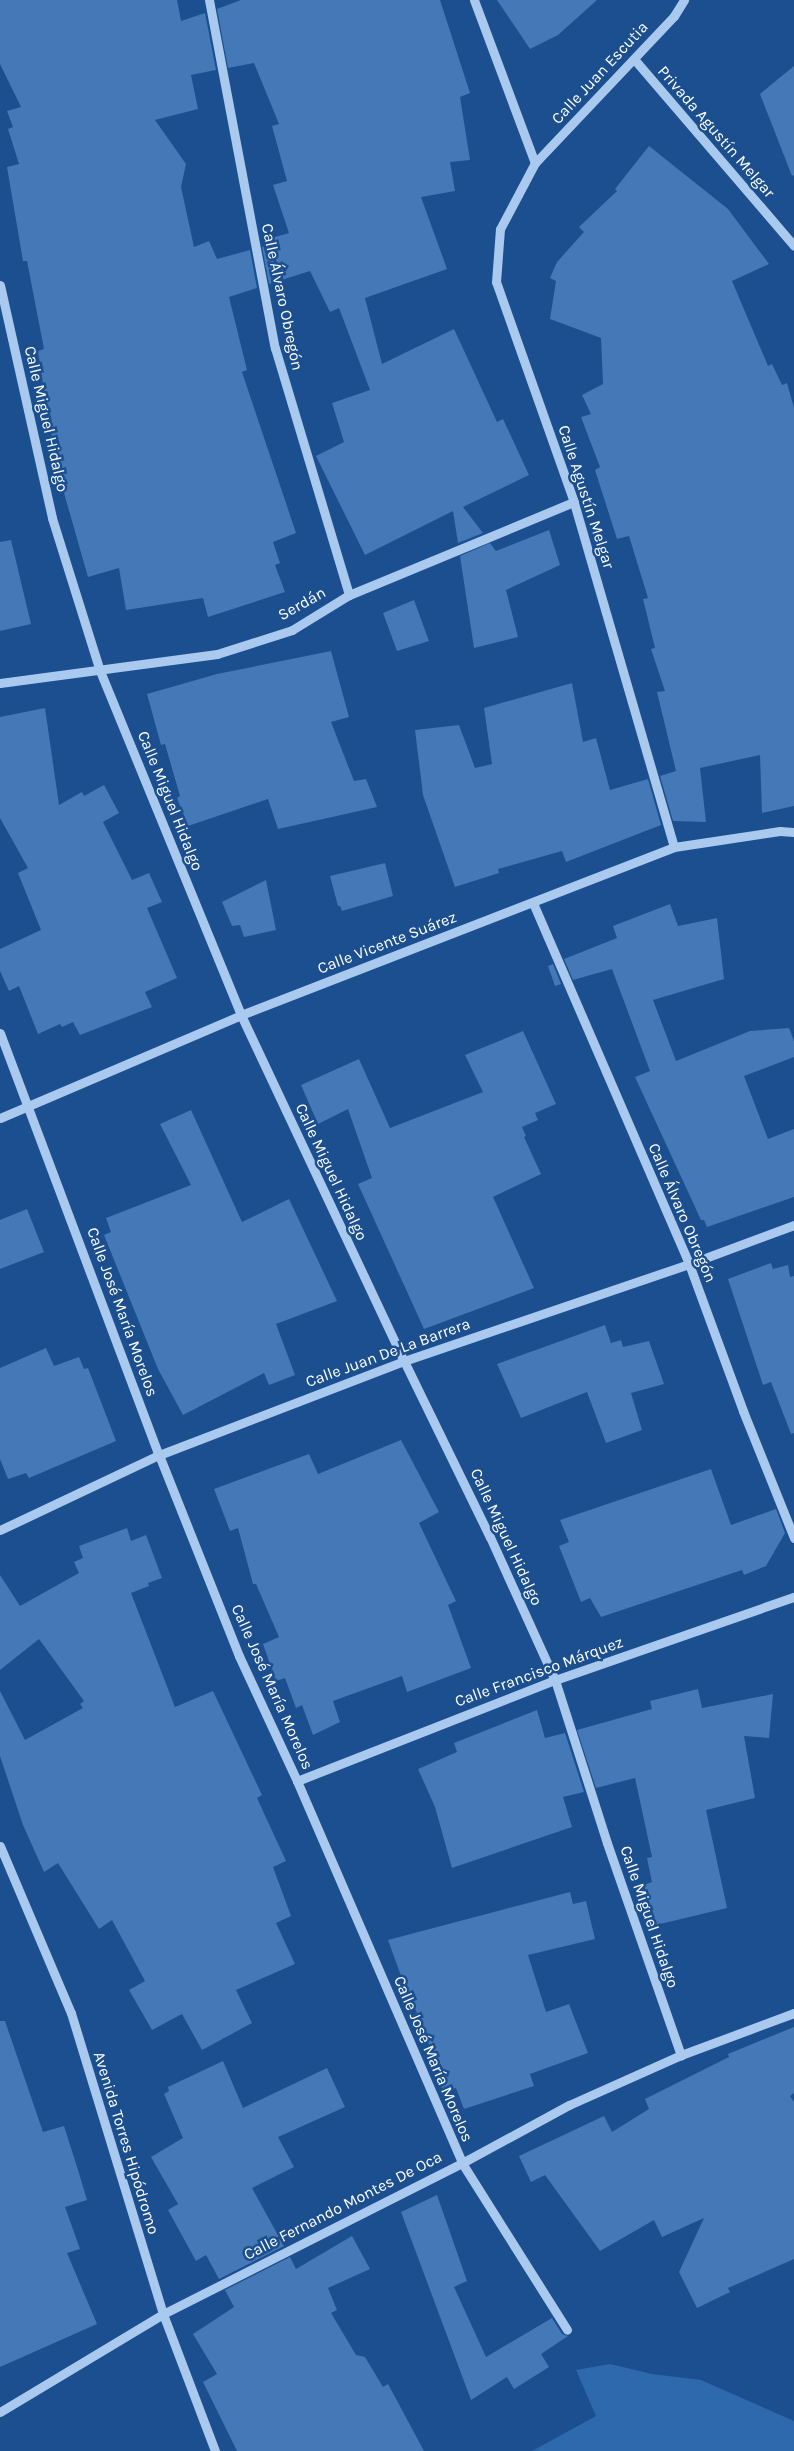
<!DOCTYPE html>
<meta charset="utf-8">
<style>
body{margin:0}
#map{position:relative;width:794px;height:2451px;overflow:hidden;background:#1b4f8f;font-family:Karla,sans-serif}
div>[style]{position:absolute}
.green>*{inset:0;background:#2e69ad}
.building>*{inset:0;background:#4478b7}
.minor>*{height:9px;margin:-4.5px;padding:0 4.5px;transform-origin:4.5px;border-radius:4.5px;background:#a9c9ee}
span{translate:-50% -50%;white-space:nowrap;text-align:center;line-height:1.15;-webkit-text-stroke:5px #1b4f8f;paint-order:stroke}
.street-label{font-size:16px;color:#fff}
</style>
<div id="map">
<div class="green">
<div style="clip-path:polygon(610px 2364px,652px 2374px,701px 2380px,794px 2421px,794px 2451px,532px 2451px,596px 2416px,576px 2370px)"></div>
</div>
<div class="building">
<div style="clip-path:polygon(0 0,177px 0,181px 21px,205px 13px,216px 70px,191px 75px,198px 109px,155px 120px,186px 164px,181px 187px,194px 247px,209px 241px,217px 259px,250px 250px,257px 288px,229px 297px,247px 370px,242px 372px,296px 533px,273px 542px,280px 563px,275px 565px,285px 592px,208px 617px,203px 598px,126px 610px,119px 568px,88px 577px,64px 493px,49px 423px,38px 351px,44px 349px,27px 261px,23px 261px,7px 167px,19px 164px,8px 129px,13px 127px,7px 111px,21px 107px,0 64px)"></div>
<div style="clip-path:polygon(241px 0,440px 0,470px 93px,460px 97px,470px 160px,450px 162px,455px 191px,421px 197px,447px 269px,365px 298px,382px 364px,454px 329px,497px 422px,503px 419px,529px 475px,463px 507px,483px 533px,458px 543px,453px 511px,365px 555px,316px 456px,344px 442px,332px 403px,370px 390px,339px 308px,330px 312px,310px 271px,269px 284px,262px 247px,270px 245px,268px 239px,289px 233px,273px 185px,287px 181px,272px 126px,279px 124px,254px 63px,228px 68px,217px 9px)"></div>
<div style="clip-path:polygon(497px 0,597px 0,558px 35px,530px 49px)"></div>
<div style="clip-path:polygon(794px 66px,794px 175px,792px 176px,760px 94px)"></div>
<div style="clip-path:polygon(649px 146px,728px 209px,769px 264px,732px 281px,768px 366px,772px 364px,782px 385px,787px 383px,794px 408px,794px 806px,762px 813px,760px 755px,700px 768px,706px 822px,673px 821px,660px 776px,676px 771px,657px 692px,665px 691px,651px 649px,655px 648px,643px 599px,648px 598px,629px 536px,617px 539px,595px 470px,600px 467px,581px 417px,591px 414px,582px 395px,603px 384px,601px 338px,550px 319px,556px 281px,550px 278px,557px 262px,584px 232px,579px 227px,617px 191px,615px 189px)"></div>
<div style="clip-path:polygon(549px 530px,560px 565px,506px 590px,518px 637px,474px 648px,460px 556px,490px 543px,496px 551px)"></div>
<div style="clip-path:polygon(11px 540px,31px 624px,0 631px,0 542px)"></div>
<div style="clip-path:polygon(414px 600px,429px 641px,397px 651px,383px 613px)"></div>
<div style="clip-path:polygon(331px 651px,349px 717px,331px 722px,354px 781px,366px 779px,377px 807px,278px 829px,268px 799px,188px 826px,177px 798px,180px 796px,165px 744px,161px 745px,147px 694px,217px 674px)"></div>
<div style="clip-path:polygon(572px 683px,583px 742px,596px 738px,610px 790px,648px 779px,661px 825px,566px 862px,562px 851px,498px 869px,499px 873px,455px 887px,423px 795px,415px 730px,459px 725px,475px 768px,492px 764px,484px 708px)"></div>
<div style="clip-path:polygon(45px 708px,59px 805px,82px 792px,84px 796px,104px 785px,119px 813px,103px 822px,132px 880px,149px 873px,162px 902px,147px 908px,177px 978px,145px 992px,152px 1007px,80px 1035px,73px 1022px,62px 1027px,60px 1024px,38px 1034px,19px 986px,9px 991px,0 971px,0 949px,41px 930px,18px 873px,28px 868px,0 818px,0 717px)"></div>
<div style="clip-path:polygon(385px 863px,393px 896px,342px 911px,340px 906px,338px 906px,330px 876px)"></div>
<div style="clip-path:polygon(266px 880px,276px 930px,244px 937px,240px 925px,232px 926px,222px 902px)"></div>
<div style="clip-path:polygon(670px 904px,678px 926px,717px 918px,724px 979px,653px 1000px,676px 1061px,750px 1031px,789px 1028px,794px 1041px,794px 1057px,744px 1076px,768px 1139px,794px 1129px,794px 1197px,707px 1227px,704px 1220px,701px 1220px,635px 1077px,650px 1071px,612px 969px,573px 980px,564px 959px,617px 938px,613px 926px)"></div>
<div style="clip-path:polygon(553px 964px,561px 984px,555px 986px,548px 966px)"></div>
<div style="clip-path:polygon(523px 1031px,556px 1104px,535px 1113px,538px 1120px,522px 1127px,526px 1136px,524px 1137px,541px 1174px,493px 1197px,534px 1288px,424px 1329px,358px 1184px,372px 1178px,348px 1109px,318px 1124px,301px 1085px,359px 1059px,390px 1128px,483px 1092px,465px 1055px)"></div>
<div style="clip-path:polygon(191px 1110px,242px 1222px,289px 1199px,337px 1301px,276px 1324px,295px 1375px,269px 1385px,264px 1373px,183px 1415px,158px 1369px,104px 1235px,111px 1232px,106px 1218px,191px 1185px,160px 1124px)"></div>
<div style="clip-path:polygon(27px 1209px,44px 1252px,0 1269px,0 1220px)"></div>
<div style="clip-path:polygon(771px 1263px,773px 1269px,788px 1265px,790px 1277px,794px 1276px,794px 1433px,791px 1434px,771px 1382px,763px 1385px,728px 1279px)"></div>
<div style="clip-path:polygon(605px 1325px,611px 1343px,621px 1340px,623px 1347px,649px 1341px,664px 1384px,631px 1393px,642px 1430px,606px 1443px,587px 1392px,521px 1418px,497px 1364px)"></div>
<div style="clip-path:polygon(46px 1348px,54px 1366px,79px 1357px,84px 1369px,88px 1368px,116px 1441px,29px 1478px,26px 1473px,8px 1479px,0 1459px,0 1368px)"></div>
<div style="clip-path:polygon(401px 1440px,439px 1512px,419px 1523px,456px 1601px,448px 1605px,471px 1668px,407px 1692px,402px 1676px,333px 1701px,340px 1722px,313px 1735px,302px 1705px,296px 1708px,285px 1678px,276px 1681px,263px 1644px,279px 1637px,256px 1584px,253px 1584px,238px 1528px,230px 1531px,214px 1489px,309px 1454px,318px 1474px)"></div>
<div style="clip-path:polygon(711px 1469px,731px 1525px,776px 1509px,785px 1533px,766px 1566px,744px 1575px,742px 1570px,601px 1617px,590px 1598px,581px 1602px,559px 1546px,569px 1542px,560px 1520px)"></div>
<div style="clip-path:polygon(127px 1528px,131px 1541px,146px 1535px,162px 1578px,148px 1583px,149px 1586px,131px 1593px,175px 1707px,213px 1691px,262px 1795px,257px 1798px,286px 1861px,273px 1867px,291px 1916px,276px 1923px,295px 1964px,236px 1990px,252px 2023px,202px 2050px,182px 2014px,152px 2030px,129px 1990px,145px 1981px,112px 1920px,99px 1929px,58px 1863px,44px 1872px,23px 1825px,0 1756px,0 1691px,25px 1740px,83px 1708px,80px 1704px,84px 1701px,39px 1639px,0 1670px,0 1575px,20px 1606px,79px 1573px,74px 1562px,83px 1558px,79px 1546px)"></div>
<div style="clip-path:polygon(698px 1689px,702px 1708px,773px 1694px,769px 1738px,744px 1736px,755px 1798px,706px 1810px,727px 1908px,656px 1925px,644px 1885px,652px 1882px,647px 1858px,652px 1857px,635px 1778px,596px 1788px,577px 1730px,652px 1709px,650px 1701px)"></div>
<div style="clip-path:polygon(537px 1710px,545px 1738px,565px 1733px,584px 1792px,563px 1797px,572px 1827px,452px 1868px,435px 1807px,418px 1769px,457px 1752px,454px 1743px)"></div>
<div style="clip-path:polygon(570px 1892px,573px 1904px,586px 1901px,595px 1939px,528px 1955px,546px 2012px,569px 2004px,588px 2053px,530px 2074px,534px 2086px,464px 2109px,456px 2088px,443px 2092px,414px 2005px,412px 2006px,388px 1940px)"></div>
<div style="clip-path:polygon(0 2021px,5px 2021px,43px 2132px,64px 2126px,78px 2170px,87px 2200px,65px 2207px,80px 2249px,67px 2253px,97px 2324px,0 2367px)"></div>
<div style="clip-path:polygon(794px 2027px,794px 2093px,790px 2096px,794px 2102px,794px 2259px,728px 2288px,730px 2292px,697px 2308px,679px 2272px,704px 2218px,662px 2237px,654px 2220px,600px 2251px,545px 2175px,531px 2182px,519px 2156px,604px 2116px,612px 2132px,649px 2109px,645px 2099px,729px 2057px,728px 2054px)"></div>
<div style="clip-path:polygon(223px 2061px,243px 2108px,327px 2068px,345px 2107px,278px 2137px,294px 2167px,252px 2188px,284px 2246px,219px 2279px,206px 2255px,196px 2261px,168px 2210px,178px 2204px,151px 2157px,183px 2138px,164px 2094px,169px 2091px,168px 2087px)"></div>
<div style="clip-path:polygon(437px 2195px,467px 2281px,454px 2287px,486px 2357px,552px 2318px,562px 2334px,568px 2336px,541px 2354px,549px 2367px,514px 2389px,507px 2377px,471px 2400px,401px 2212px)"></div>
<div style="clip-path:polygon(352px 2236px,370px 2269px,328px 2288px,337px 2310px,331px 2313px,356px 2355px,365px 2357px,383px 2387px,388px 2384px,424px 2451px,237px 2451px,203px 2382px,217px 2374px,193px 2334px,234px 2307px,225px 2290px,290px 2257px,296px 2269px)"></div>
</div>
<div class="minor">
<div style="left:209px;top:0;width:354px;rotate:79.3deg"></div>
<div style="left:275px;top:348px;width:258px;rotate:73.3deg"></div>
<div style="left:474px;top:0;width:174px;rotate:69.5deg"></div>
<div style="left:634px;top:59px;width:246px;rotate:49.4deg"></div>
<div style="left:0;top:285px;width:239px;rotate:77.4deg"></div>
<div style="left:52px;top:518px;width:160px;rotate:72.6deg"></div>
<div style="left:100px;top:671px;width:372px;rotate:67.7deg"></div>
<div style="left:241px;top:1015px;width:382px;rotate:64.8deg"></div>
<div style="left:404px;top:1361px;width:196px;rotate:64deg"></div>
<div style="left:490px;top:1537px;width:157px;rotate:65.6deg"></div>
<div style="left:555px;top:1680px;width:171px;rotate:72.3deg"></div>
<div style="left:607px;top:1843px;width:225px;rotate:70.8deg"></div>
<div style="left:0;top:683px;width:219px;rotate:-7.6deg"></div>
<div style="left:217px;top:654px;width:79px;rotate:-17.7deg"></div>
<div style="left:292px;top:630px;width:67px;rotate:-31.6deg"></div>
<div style="left:349px;top:595px;width:243px;rotate:-22.5deg"></div>
<div style="left:674px;top:847px;width:359px;rotate:-106.2deg"></div>
<div style="left:574px;top:502px;width:233px;rotate:-109.5deg"></div>
<div style="left:496px;top:282px;width:53px;rotate:-85.7deg"></div>
<div style="left:500px;top:229px;width:75px;rotate:-62.1deg"></div>
<div style="left:535px;top:163px;width:202px;rotate:-46.6deg"></div>
<div style="left:674px;top:16px;width:19px;rotate:-58deg"></div>
<div style="left:533px;top:903px;width:393px;rotate:66.6deg"></div>
<div style="left:689px;top:1264px;width:157px;rotate:69.8deg"></div>
<div style="left:743px;top:1411px;width:137px;rotate:68.1deg"></div>
<div style="left:0;top:1033px;width:451px;rotate:69.4deg"></div>
<div style="left:159px;top:1455px;width:216px;rotate:68.3deg"></div>
<div style="left:239px;top:1656px;width:138px;rotate:65.1deg"></div>
<div style="left:297px;top:1781px;width:416px;rotate:66.6deg"></div>
<div style="left:462px;top:2163px;width:197px;rotate:57.8deg"></div>
<div style="left:0;top:1118px;width:262px;rotate:-23.1deg"></div>
<div style="left:241px;top:1015px;width:464px;rotate:-21.2deg"></div>
<div style="left:674px;top:847px;width:107px;rotate:-8.6deg"></div>
<div style="left:780px;top:831px;width:14px;rotate:4deg"></div>
<div style="left:0;top:1530px;width:176px;rotate:-25.3deg"></div>
<div style="left:159px;top:1455px;width:262px;rotate:-21deg"></div>
<div style="left:404px;top:1361px;width:301px;rotate:-18.8deg"></div>
<div style="left:689px;top:1264px;width:112px;rotate:-20.4deg"></div>
<div style="left:297px;top:1781px;width:277px;rotate:-21.4deg"></div>
<div style="left:555px;top:1680px;width:253px;rotate:-19.2deg"></div>
<div style="left:0;top:1846px;width:181px;rotate:67deg"></div>
<div style="left:71px;top:2013px;width:315px;rotate:73deg"></div>
<div style="left:163px;top:2314px;width:147px;rotate:69.2deg"></div>
<div style="left:0;top:2412px;width:190px;rotate:-31deg"></div>
<div style="left:163px;top:2314px;width:335px;rotate:-26.8deg"></div>
<div style="left:462px;top:2163px;width:122px;rotate:-28.5deg"></div>
<div style="left:569px;top:2105px;width:123px;rotate:-24.1deg"></div>
<div style="left:681px;top:2055px;width:121px;rotate:-20.4deg"></div>
</div>
<div class="street-label">
<span style="left:600px;top:73px;rotate:-47deg">Calle Juan Escutia</span>
<span style="left:716px;top:132px;rotate:49deg">Privada Agustín Melgar</span>
<span style="left:282px;top:297px;rotate:78deg">Calle Álvaro Obregón</span>
<span style="left:46px;top:419px;rotate:77deg">Calle Miguel Hidalgo</span>
<span style="left:586px;top:497px;rotate:72deg">Calle Agustín Melgar</span>
<span style="left:302px;top:604px;rotate:-29deg">Serdán</span>
<span style="left:170px;top:801px;rotate:68deg">Calle Miguel Hidalgo</span>
<span style="left:387px;top:943px;rotate:-21deg">Calle Vicente Suárez</span>
<span style="left:331px;top:1172px;rotate:65deg">Calle Miguel Hidalgo</span>
<span style="left:682px;top:1213px;rotate:67deg">Calle Álvaro Obregón</span>
<span style="left:122px;top:1312px;rotate:70deg">Calle José María Morelos</span>
<span style="left:388px;top:1353px;rotate:-20deg">Calle Juan De La Barrera</span>
<span style="left:506px;top:1537px;rotate:65deg">Calle Miguel Hidalgo</span>
<span style="left:539px;top:1672px;rotate:-20deg">Calle Francisco Márquez</span>
<span style="left:272px;top:1687px;rotate:66deg">Calle José María Morelos</span>
<span style="left:649px;top:1917px;rotate:71deg">Calle Miguel Hidalgo</span>
<span style="left:433px;top:2059px;rotate:67deg">Calle José María Morelos</span>
<span style="left:126px;top:2143px;rotate:73deg">Avenida Torres Hipódromo</span>
<span style="left:343px;top:2206px;rotate:-27deg">Calle Fernando Montes De Oca</span>
</div>
</div>
